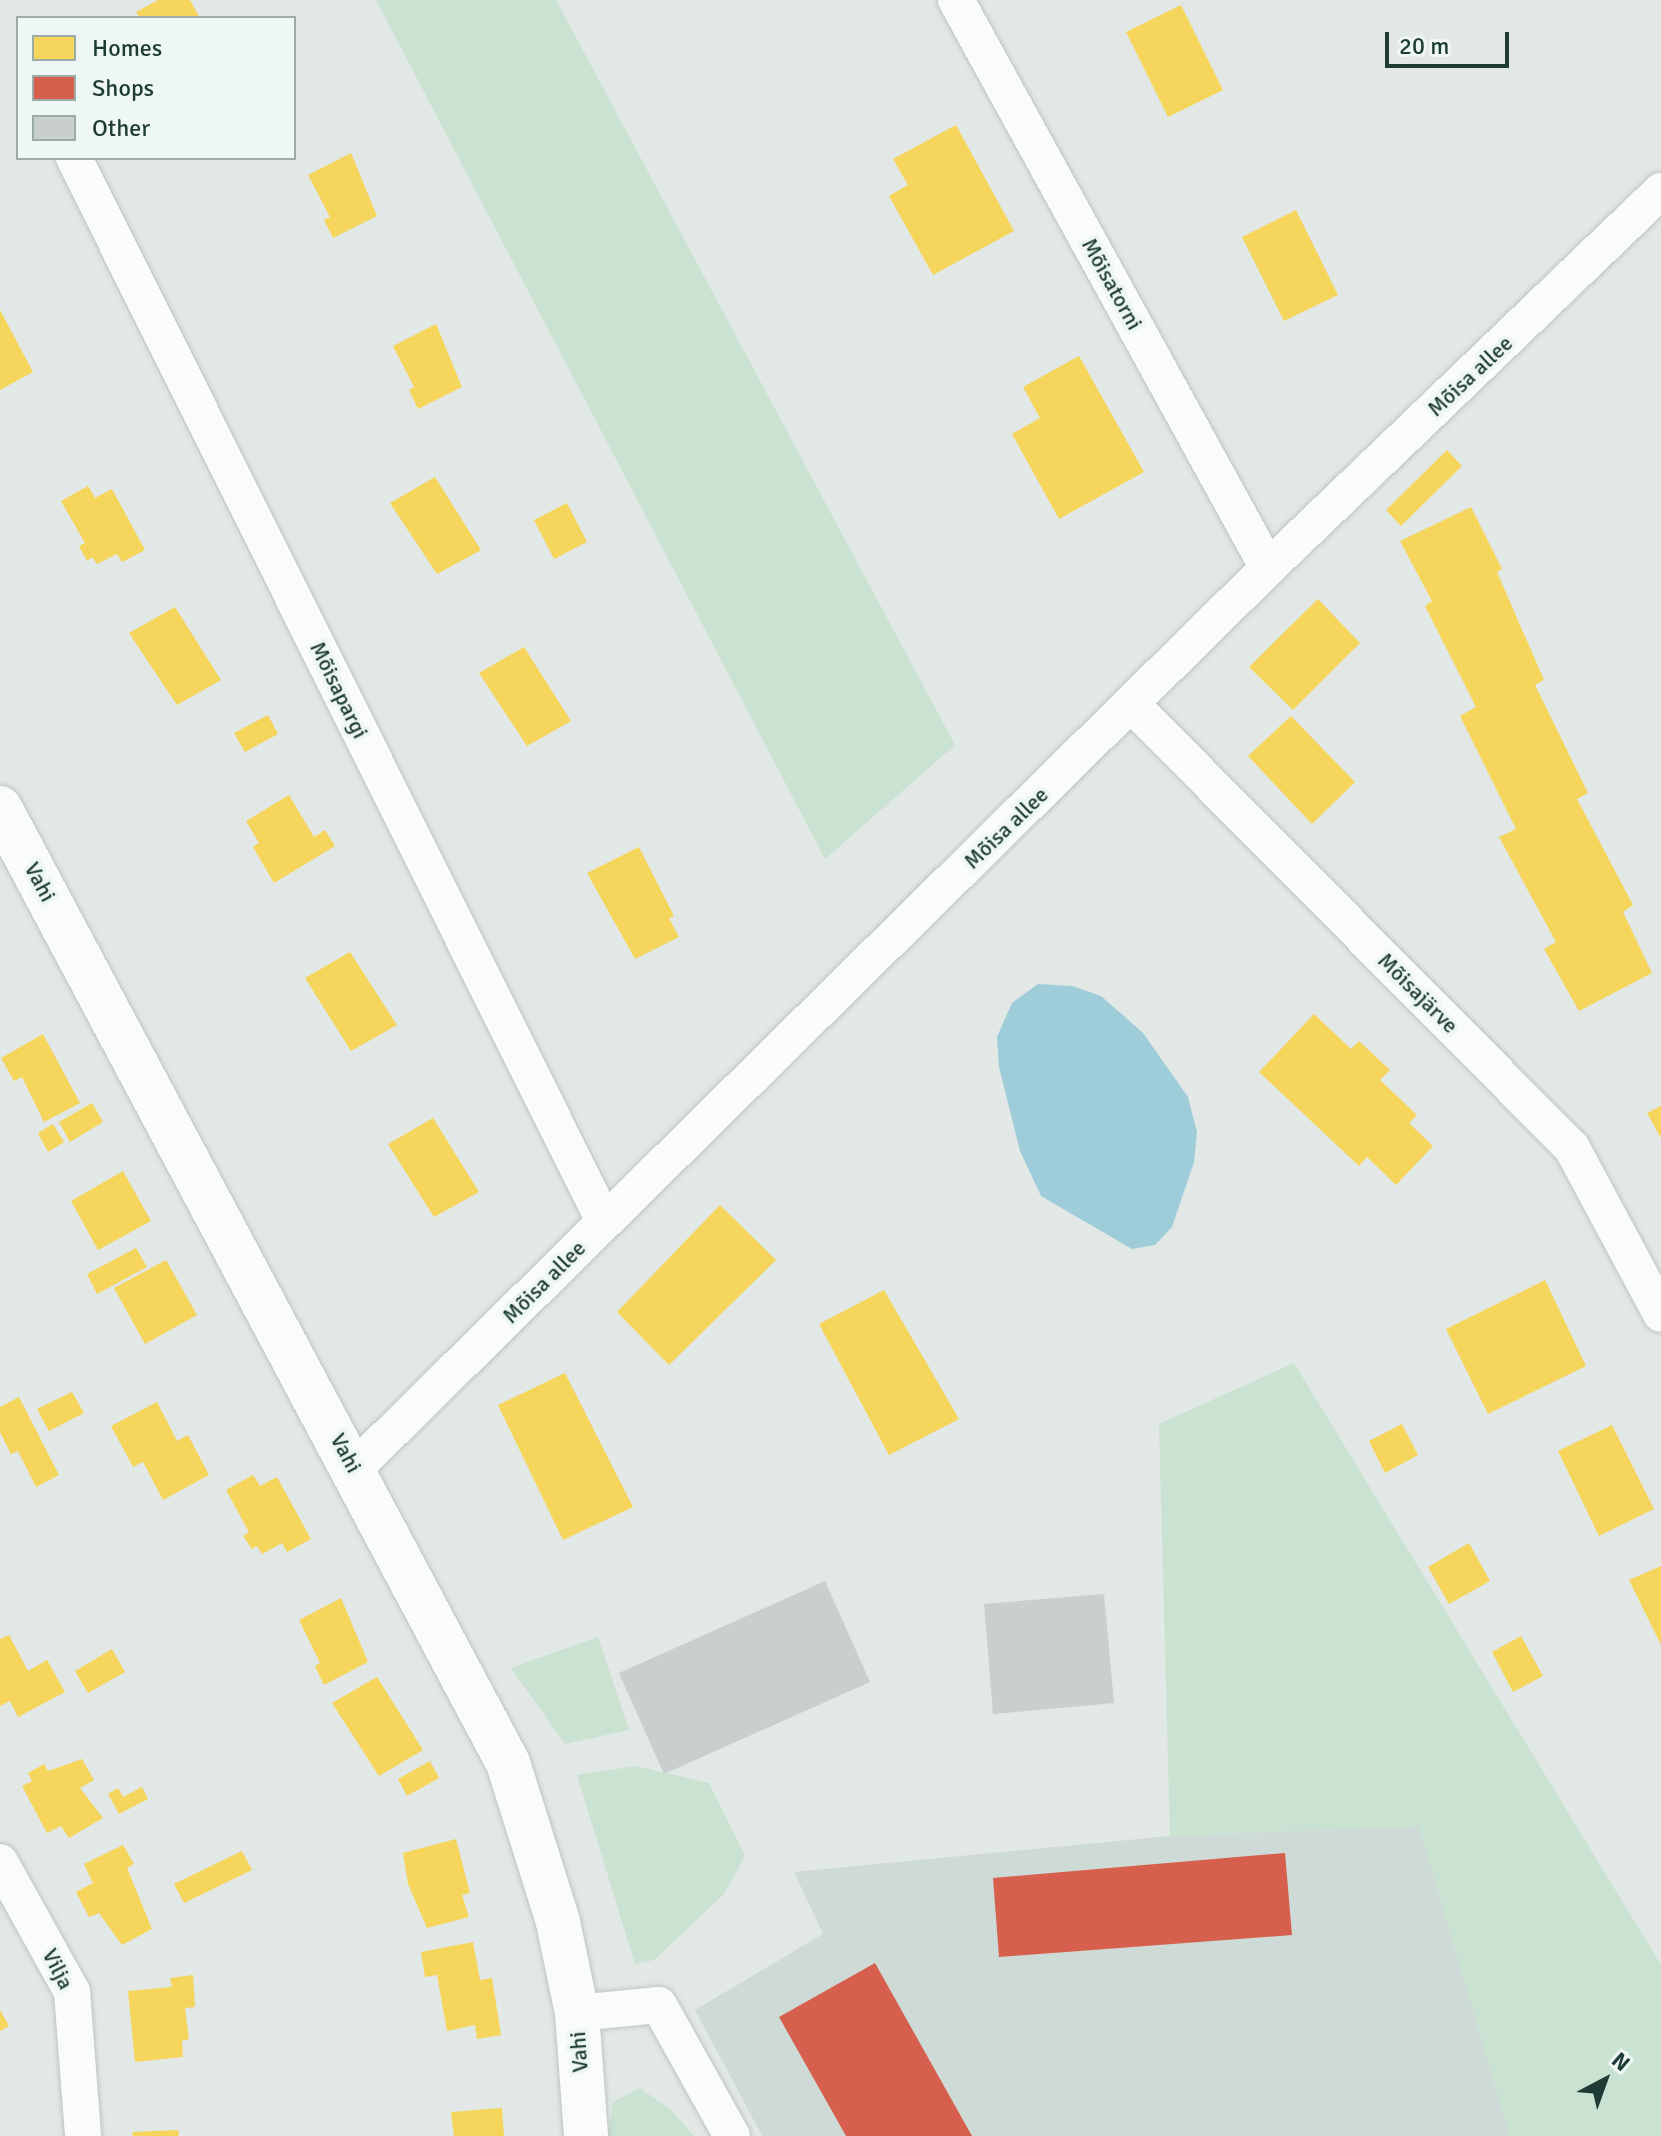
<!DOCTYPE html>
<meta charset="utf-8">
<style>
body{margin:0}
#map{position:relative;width:1661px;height:2136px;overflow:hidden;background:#e1e8e5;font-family:Signika,sans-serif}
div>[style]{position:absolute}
.built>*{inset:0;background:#cedad5}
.green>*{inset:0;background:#c9e2d2}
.water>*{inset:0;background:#9ecdd9}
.homes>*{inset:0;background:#f6d55c}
.shops>*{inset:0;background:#d6604d}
.building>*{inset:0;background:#c8cfcc}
.roads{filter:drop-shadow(0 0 2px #bec5c2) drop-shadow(0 0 2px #bec5c2)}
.minor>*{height:36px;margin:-18px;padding:0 18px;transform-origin:18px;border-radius:18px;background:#fafcfb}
.tertiary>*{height:44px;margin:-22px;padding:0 22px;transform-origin:22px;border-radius:22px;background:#fafcfb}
span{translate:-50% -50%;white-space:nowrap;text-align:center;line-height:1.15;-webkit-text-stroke:8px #eef7f3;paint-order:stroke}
.street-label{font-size:22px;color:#1e3b36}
.legend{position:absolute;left:16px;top:16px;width:280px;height:144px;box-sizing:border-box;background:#eef7f3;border:2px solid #9baca7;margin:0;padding:10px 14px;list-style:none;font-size:24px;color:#1e3b36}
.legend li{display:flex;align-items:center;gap:16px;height:40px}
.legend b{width:40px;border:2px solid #9baca7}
.north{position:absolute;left:1565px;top:2040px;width:80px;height:80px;-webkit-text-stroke:6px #eef7f3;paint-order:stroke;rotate:41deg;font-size:22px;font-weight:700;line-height:32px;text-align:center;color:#1e3b36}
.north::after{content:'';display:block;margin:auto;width:28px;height:36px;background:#1e3b36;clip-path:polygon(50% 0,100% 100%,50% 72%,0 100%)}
.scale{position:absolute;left:1385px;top:32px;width:124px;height:36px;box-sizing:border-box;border:4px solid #1e3b36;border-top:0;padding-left:10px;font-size:24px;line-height:28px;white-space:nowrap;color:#1e3b36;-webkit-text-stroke:6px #eef7f3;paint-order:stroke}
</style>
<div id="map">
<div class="built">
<div style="clip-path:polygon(1419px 1826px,1510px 2136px,762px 2136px,695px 2010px,823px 1934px,794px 1872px,1170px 1836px)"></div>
</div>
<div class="green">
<div style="clip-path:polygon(376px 0,556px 0,955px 745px,825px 859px)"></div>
<div style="clip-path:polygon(1294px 1363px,1661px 1965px,1661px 2136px,1510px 2136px,1419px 1826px,1170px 1836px,1159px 1424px)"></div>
<div style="clip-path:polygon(598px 1637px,629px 1730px,565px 1744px,511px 1668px)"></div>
<div style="clip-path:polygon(636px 1766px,709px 1783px,745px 1856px,724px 1894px,654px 1960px,635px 1964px,577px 1775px)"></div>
<div style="clip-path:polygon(640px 2088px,673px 2112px,694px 2136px,608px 2136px,613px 2102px)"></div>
</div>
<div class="water">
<div style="clip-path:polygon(1038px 984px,1072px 986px,1101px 996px,1143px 1033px,1188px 1097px,1197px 1132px,1194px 1162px,1172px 1227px,1155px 1245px,1132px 1249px,1041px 1196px,1020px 1151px,999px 1067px,997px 1037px,1012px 1003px)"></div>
</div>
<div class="homes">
<div style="clip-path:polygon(158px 0,190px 0,200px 18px,140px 18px,136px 12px)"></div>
<div style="clip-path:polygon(1181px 5px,1223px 90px,1168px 117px,1126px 32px)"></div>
<div style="clip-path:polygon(956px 125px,1014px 231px,933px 275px,889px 196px,908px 185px,893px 159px)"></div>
<div style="clip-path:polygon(351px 153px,377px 216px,333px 238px,324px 220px,330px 217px,308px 175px)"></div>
<div style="clip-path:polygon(1296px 210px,1338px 295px,1284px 321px,1242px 237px)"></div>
<div style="clip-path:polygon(0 310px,33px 372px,0 390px)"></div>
<div style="clip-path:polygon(436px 324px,462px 387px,418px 409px,409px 390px,414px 387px,393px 346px)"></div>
<div style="clip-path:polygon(1079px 356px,1144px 472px,1059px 519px,1012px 434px,1040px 418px,1023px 387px)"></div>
<div style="clip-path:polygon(1447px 450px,1462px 466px,1401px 526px,1386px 510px)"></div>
<div style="clip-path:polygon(435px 477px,481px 550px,437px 574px,390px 503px)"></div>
<div style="clip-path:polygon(88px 486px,95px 498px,112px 489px,145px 550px,122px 562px,117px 554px,97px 564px,92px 557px,87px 561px,79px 546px,85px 543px,61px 501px)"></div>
<div style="clip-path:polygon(567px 503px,587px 542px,554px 559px,534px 520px)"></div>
<div style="clip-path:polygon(1471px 507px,1502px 569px,1497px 572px,1544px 680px,1535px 685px,1588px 793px,1577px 799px,1633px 905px,1623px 912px,1652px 973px,1579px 1011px,1544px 949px,1556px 942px,1499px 837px,1516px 829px,1460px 716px,1476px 707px,1425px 606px,1432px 601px,1400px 541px)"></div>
<div style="clip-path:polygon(1318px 599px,1360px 643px,1293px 710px,1249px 667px)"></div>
<div style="clip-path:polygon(175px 607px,221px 680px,177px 705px,129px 633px)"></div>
<div style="clip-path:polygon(524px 647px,571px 721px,527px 746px,479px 673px)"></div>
<div style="clip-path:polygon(268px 715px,278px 734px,245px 752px,234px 733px)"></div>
<div style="clip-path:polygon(1291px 716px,1355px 782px,1312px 824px,1248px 756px)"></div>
<div style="clip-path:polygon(289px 795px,314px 837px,325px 830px,335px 846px,274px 883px,253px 847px,259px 843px,246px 821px)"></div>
<div style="clip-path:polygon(639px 847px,674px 916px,669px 918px,679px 937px,635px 959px,587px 873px)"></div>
<div style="clip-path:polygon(350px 952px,397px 1025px,351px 1051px,305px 978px)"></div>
<div style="clip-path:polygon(1314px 1014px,1351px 1049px,1359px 1041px,1390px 1070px,1380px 1080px,1417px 1115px,1409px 1123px,1433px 1146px,1396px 1185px,1367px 1157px,1359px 1166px,1259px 1072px)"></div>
<div style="clip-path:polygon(43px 1034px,80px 1103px,44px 1122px,22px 1077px,14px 1081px,1px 1058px)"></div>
<div style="clip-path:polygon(92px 1103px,103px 1122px,70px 1142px,59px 1122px)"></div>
<div style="clip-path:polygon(1661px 1106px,1661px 1138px,1647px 1113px)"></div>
<div style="clip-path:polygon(433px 1118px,479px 1192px,434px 1217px,388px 1144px)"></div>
<div style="clip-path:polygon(53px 1124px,64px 1142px,48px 1152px,38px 1133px)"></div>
<div style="clip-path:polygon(123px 1171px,151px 1221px,98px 1250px,71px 1201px)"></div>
<div style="clip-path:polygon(720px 1205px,776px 1260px,669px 1365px,617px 1312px)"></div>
<div style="clip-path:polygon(136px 1248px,147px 1267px,97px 1294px,87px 1274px)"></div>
<div style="clip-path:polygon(166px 1260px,197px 1315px,145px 1344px,114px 1288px)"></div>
<div style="clip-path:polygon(1545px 1280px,1586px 1366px,1488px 1414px,1446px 1329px)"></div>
<div style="clip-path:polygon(884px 1290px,959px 1419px,889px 1455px,819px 1324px)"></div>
<div style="clip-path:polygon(565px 1373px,633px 1507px,563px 1540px,498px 1405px)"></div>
<div style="clip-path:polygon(72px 1392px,84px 1413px,49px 1431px,37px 1409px)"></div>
<div style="clip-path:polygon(19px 1397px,59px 1475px,36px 1487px,18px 1451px,11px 1454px,0 1432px,0 1407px)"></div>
<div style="clip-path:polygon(157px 1402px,177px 1441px,188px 1435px,209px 1475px,163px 1500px,143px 1462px,133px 1467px,111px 1426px)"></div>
<div style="clip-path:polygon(1402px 1424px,1418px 1455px,1385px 1473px,1369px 1441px)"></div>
<div style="clip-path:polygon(1612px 1425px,1654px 1509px,1599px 1536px,1558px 1451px)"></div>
<div style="clip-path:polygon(253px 1475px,260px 1486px,277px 1477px,311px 1539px,287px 1552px,282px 1543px,262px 1554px,257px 1546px,252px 1549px,243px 1536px,249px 1532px,226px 1490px)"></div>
<div style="clip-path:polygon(1469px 1543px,1490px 1581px,1449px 1604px,1428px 1567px)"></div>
<div style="clip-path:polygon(1661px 1566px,1661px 1645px,1629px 1580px)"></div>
<div style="clip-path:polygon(341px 1598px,368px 1662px,324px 1685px,315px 1666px,320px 1663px,299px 1620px)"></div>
<div style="clip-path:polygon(9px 1635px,28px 1671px,47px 1660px,65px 1692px,18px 1717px,10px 1701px,0 1706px,0 1639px)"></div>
<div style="clip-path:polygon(1521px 1636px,1543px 1676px,1513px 1692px,1492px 1652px)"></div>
<div style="clip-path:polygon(112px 1649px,125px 1672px,88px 1693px,75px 1671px)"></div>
<div style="clip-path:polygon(377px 1677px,423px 1750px,379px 1776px,332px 1703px)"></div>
<div style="clip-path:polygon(82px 1759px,94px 1780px,80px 1788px,103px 1818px,69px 1838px,61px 1826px,47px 1833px,22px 1786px,32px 1781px,28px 1773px,44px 1764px,48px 1771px)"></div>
<div style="clip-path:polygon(430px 1761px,439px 1778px,407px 1796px,398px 1779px)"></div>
<div style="clip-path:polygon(142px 1787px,148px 1799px,119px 1814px,108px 1794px,118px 1788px,123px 1797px)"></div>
<div style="clip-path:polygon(456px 1839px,470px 1893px,462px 1895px,469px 1917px,427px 1928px,408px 1884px,403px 1853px)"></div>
<div style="clip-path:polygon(123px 1845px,134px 1864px,127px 1868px,152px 1929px,122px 1945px,99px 1913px,89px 1917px,76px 1892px,93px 1883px,84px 1864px)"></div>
<div style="clip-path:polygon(242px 1851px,252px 1870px,184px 1903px,174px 1884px)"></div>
<div style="clip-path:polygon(473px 1942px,480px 1980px,492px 1978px,501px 2035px,477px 2039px,475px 2025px,447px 2031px,437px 1975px,425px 1977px,421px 1952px)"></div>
<div style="clip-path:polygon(193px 1975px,195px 2007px,185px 2008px,189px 2039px,182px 2041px,183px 2057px,135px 2062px,128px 1991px,172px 1987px,170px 1978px)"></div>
<div style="clip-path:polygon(0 2010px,9px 2026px,0 2031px)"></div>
<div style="clip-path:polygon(502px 2108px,504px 2136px,454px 2136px,451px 2112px)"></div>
<div style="clip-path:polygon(178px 2130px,179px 2136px,133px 2136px,132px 2132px)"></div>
</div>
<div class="shops">
<div style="clip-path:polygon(1285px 1853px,1292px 1935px,999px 1957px,993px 1878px)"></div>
<div style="clip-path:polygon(875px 1963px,972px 2136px,846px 2136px,779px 2017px)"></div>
</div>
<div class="building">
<div style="clip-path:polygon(825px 1581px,870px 1682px,664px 1774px,619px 1673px)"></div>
<div style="clip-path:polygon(1104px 1594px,1114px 1703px,993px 1714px,984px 1604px)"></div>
</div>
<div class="roads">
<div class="minor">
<div style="left:956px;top:0;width:648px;rotate:61.22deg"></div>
<div style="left:74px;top:158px;width:1188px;rotate:63.5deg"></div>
<div style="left:1132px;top:705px;width:624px;rotate:45.19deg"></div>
<div style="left:1572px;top:1148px;width:188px;rotate:61.8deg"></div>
<div style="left:354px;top:1469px;width:1283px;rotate:-44.59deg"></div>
<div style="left:1268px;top:568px;width:545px;rotate:-43.81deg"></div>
<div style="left:0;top:1862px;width:149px;rotate:61deg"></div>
<div style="left:72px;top:1992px;width:144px;rotate:85.6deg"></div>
<div style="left:577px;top:2013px;width:82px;rotate:-5.6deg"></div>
<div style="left:659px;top:2005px;width:150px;rotate:60.9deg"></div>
</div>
<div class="tertiary">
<div style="left:0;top:808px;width:1082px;rotate:61.99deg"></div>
<div style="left:508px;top:1763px;width:167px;rotate:72.5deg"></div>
<div style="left:558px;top:1922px;width:93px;rotate:78.2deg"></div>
<div style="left:577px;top:2013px;width:123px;rotate:85.8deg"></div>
</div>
</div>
<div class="street-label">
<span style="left:1112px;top:284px;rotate:61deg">Mõisatorni</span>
<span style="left:1470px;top:376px;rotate:-43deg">Mõisa allee</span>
<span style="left:339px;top:690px;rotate:64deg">Mõisapargi</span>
<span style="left:1006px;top:828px;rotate:-44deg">Mõisa allee</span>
<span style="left:40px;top:882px;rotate:62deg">Vahi</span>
<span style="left:1418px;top:993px;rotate:45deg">Mõisajärve</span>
<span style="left:544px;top:1282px;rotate:-45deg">Mõisa allee</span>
<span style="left:346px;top:1453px;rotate:62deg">Vahi</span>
<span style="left:58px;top:1969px;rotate:63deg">Vilja</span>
<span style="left:579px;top:2052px;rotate:-94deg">Vahi</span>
</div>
<ul class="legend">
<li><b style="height:22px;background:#f6d55c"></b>Homes</li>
<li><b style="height:22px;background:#d6604d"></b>Shops</li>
<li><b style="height:22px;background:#c8cfcc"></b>Other</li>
</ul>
<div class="north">N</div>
<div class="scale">20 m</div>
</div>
